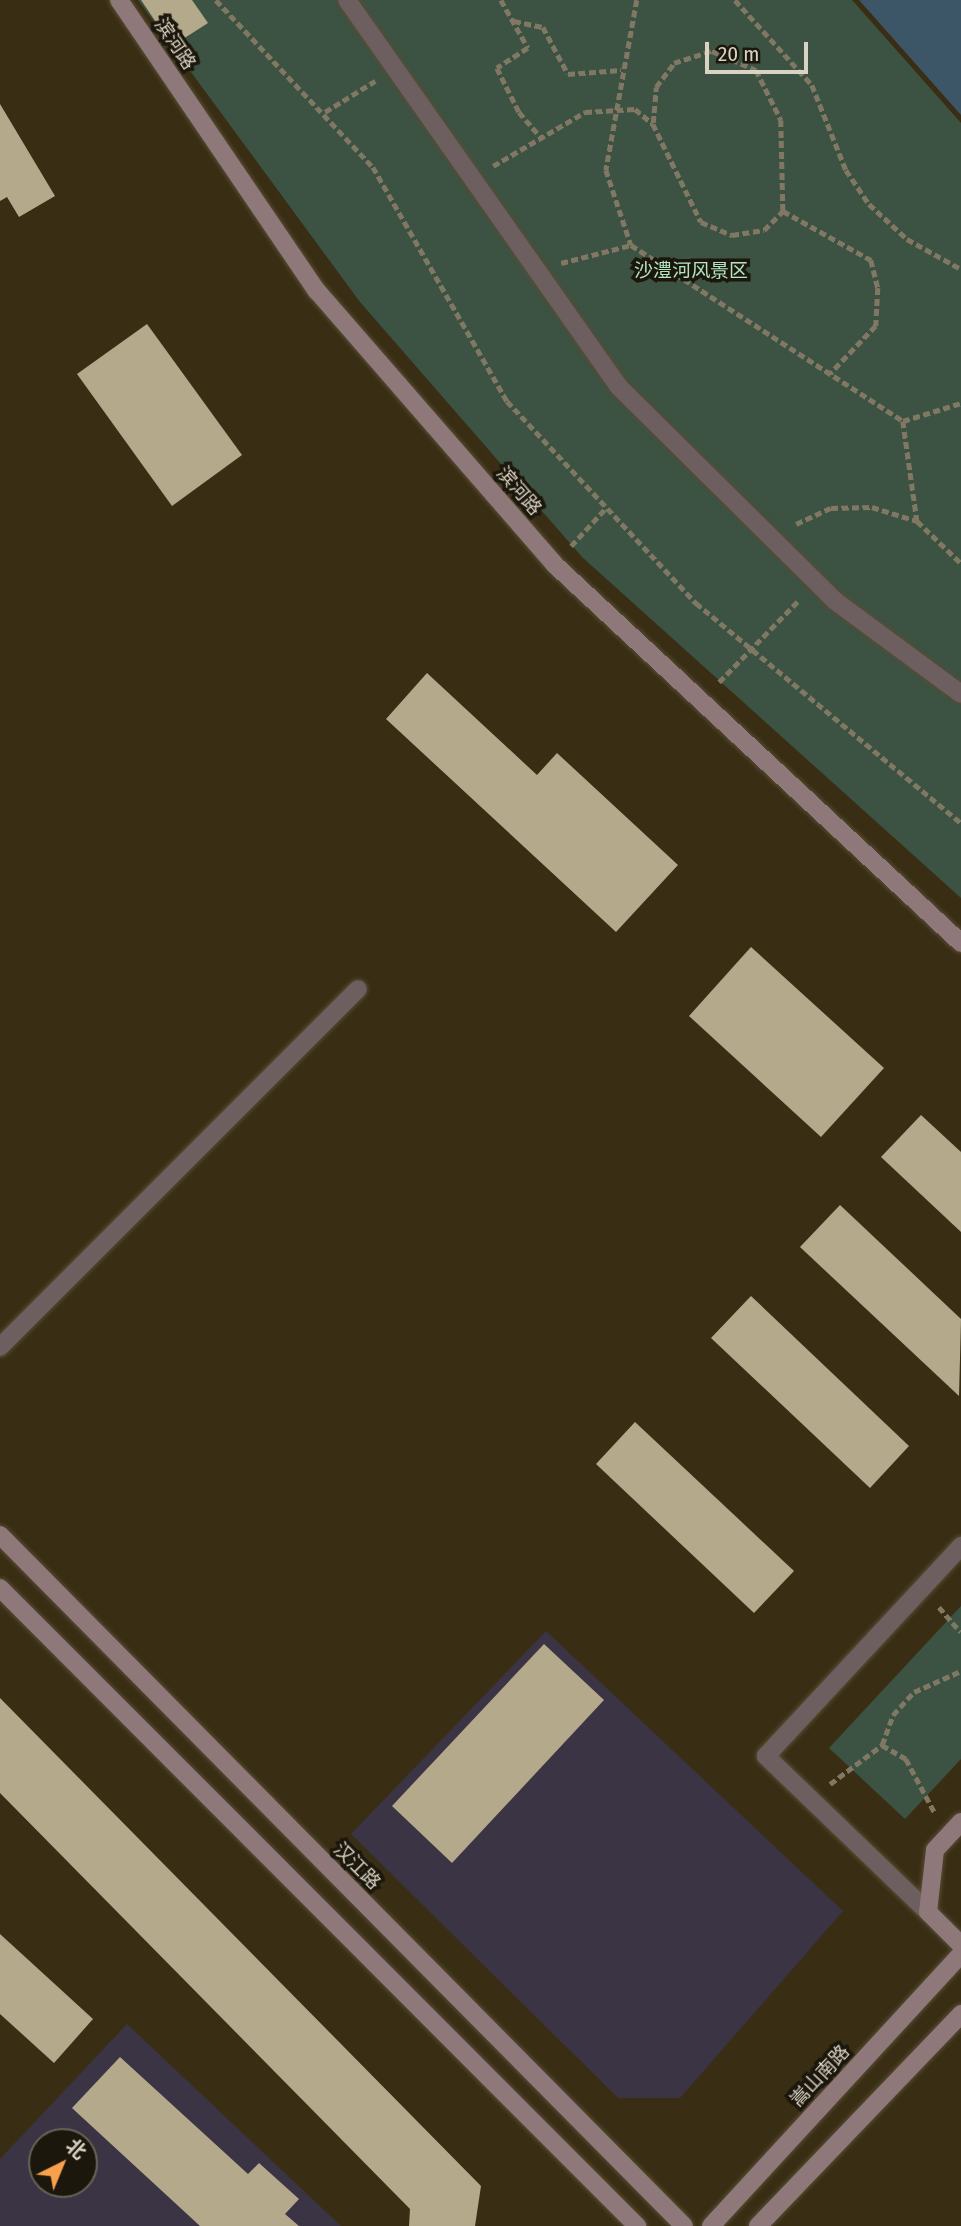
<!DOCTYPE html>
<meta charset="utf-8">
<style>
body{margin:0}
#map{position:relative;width:961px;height:2226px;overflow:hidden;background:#392e14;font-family:"Fira Sans Condensed","Noto Sans SC",sans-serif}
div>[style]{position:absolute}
.commercial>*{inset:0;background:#3b3444}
.green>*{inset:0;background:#3c5344}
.water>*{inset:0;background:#3c5667}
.building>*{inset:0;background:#b5a98c}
.path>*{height:4.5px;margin-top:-2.25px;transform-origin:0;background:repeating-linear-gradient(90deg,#817863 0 7px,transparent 0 10.5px)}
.roads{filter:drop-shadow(0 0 2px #564c34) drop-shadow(0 0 2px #564c34)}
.street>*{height:18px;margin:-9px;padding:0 9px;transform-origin:9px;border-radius:9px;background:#6d5e5f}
.secondary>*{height:18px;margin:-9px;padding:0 9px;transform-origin:9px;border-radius:9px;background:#8f7879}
span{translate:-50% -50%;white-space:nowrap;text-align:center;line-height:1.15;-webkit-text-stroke:7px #1c170c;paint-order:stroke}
.street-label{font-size:19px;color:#d9d3c4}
.park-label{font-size:19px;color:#b1e5c3}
.north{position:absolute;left:28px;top:2128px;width:70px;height:70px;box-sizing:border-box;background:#1c170c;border:2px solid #686256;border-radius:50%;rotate:43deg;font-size:19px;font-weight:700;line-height:28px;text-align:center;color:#d9d3c4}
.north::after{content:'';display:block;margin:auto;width:24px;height:32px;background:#f8a04b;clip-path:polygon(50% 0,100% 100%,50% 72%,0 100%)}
.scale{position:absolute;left:705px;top:42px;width:103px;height:32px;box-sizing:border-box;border:4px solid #d9d3c4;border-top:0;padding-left:9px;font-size:21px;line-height:24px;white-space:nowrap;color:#d9d3c4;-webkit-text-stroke:5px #1c170c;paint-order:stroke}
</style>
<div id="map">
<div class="commercial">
<div style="clip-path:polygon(546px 1631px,843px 1911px,680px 2098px,618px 2098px,351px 1834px)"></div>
<div style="clip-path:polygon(evenodd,127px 2024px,341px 2226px,0 2226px,0 2159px,127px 2024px,42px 2142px,84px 2142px,84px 2184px,42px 2184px,42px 2142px)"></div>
</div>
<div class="green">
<div style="clip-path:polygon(138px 0,852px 0,961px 123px,961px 898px,582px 557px,360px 302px)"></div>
<div style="clip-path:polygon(961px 1606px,961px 1759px,905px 1819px,829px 1748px)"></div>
</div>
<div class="water">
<div style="clip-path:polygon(859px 0,961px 0,961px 115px)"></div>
</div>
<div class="building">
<div style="clip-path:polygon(141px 0,192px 0,208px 23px,172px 46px)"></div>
<div style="clip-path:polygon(0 104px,55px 196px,19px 217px,7px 197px,0 201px)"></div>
<div style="clip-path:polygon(147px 324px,242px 455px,172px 506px,77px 374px)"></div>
<div style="clip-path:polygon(427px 673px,537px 775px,557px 753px,678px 865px,616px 932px,386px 719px)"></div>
<div style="clip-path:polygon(751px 947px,884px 1068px,821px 1137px,689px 1016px)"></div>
<div style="clip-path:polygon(921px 1115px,961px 1152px,961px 1232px,881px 1157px)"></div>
<div style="clip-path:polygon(840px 1205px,961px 1319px,959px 1396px,800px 1247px)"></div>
<div style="clip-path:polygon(751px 1296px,909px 1446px,870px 1488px,711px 1338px)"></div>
<div style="clip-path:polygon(635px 1422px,794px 1571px,754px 1613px,596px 1464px)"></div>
<div style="clip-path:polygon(544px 1644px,604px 1700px,452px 1863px,392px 1806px)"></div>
<div style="clip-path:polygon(0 1698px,481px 2186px,475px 2226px,409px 2226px,410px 2209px,0 1793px)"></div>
<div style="clip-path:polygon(0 1934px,93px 2019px,54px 2063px,0 2014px)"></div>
<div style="clip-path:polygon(120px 2057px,248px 2174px,259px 2163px,299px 2199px,285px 2214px,299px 2226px,200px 2226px,72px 2108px)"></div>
</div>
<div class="path">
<div style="left:216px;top:0;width:229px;rotate:46.8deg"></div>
<div style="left:373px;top:167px;width:270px;rotate:60.2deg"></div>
<div style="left:507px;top:401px;width:277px;rotate:46.9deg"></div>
<div style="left:696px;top:603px;width:344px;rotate:39.7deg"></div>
<div style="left:501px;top:0;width:55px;rotate:60.6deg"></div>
<div style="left:528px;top:48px;width:37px;rotate:147deg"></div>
<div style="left:497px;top:68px;width:49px;rotate:63.4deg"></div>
<div style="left:519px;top:112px;width:33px;rotate:49deg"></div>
<div style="left:637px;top:0;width:173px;rotate:100.3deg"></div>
<div style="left:606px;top:170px;width:79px;rotate:71.6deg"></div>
<div style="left:631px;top:245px;width:324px;rotate:32.9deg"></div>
<div style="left:903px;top:421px;width:61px;rotate:-17.2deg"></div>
<div style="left:735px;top:0;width:115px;rotate:47.8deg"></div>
<div style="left:812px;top:85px;width:92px;rotate:68.2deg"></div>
<div style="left:846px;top:170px;width:41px;rotate:55.9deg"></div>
<div style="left:869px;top:204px;width:52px;rotate:42.6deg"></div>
<div style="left:907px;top:239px;width:62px;rotate:29.1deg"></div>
<div style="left:514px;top:21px;width:30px;rotate:12deg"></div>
<div style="left:543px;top:27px;width:53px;rotate:62deg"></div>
<div style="left:568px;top:74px;width:53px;rotate:-4.3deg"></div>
<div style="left:325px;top:112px;width:59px;rotate:-31.8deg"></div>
<div style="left:653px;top:123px;width:36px;rotate:-85deg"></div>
<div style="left:656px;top:87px;width:30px;rotate:-53deg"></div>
<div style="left:674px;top:63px;width:40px;rotate:-18deg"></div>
<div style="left:712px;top:51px;width:48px;rotate:23.4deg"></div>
<div style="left:756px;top:70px;width:56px;rotate:63.4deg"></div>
<div style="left:781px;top:120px;width:91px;rotate:88.7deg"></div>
<div style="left:493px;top:166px;width:107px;rotate:-30.4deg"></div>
<div style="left:585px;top:112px;width:50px;rotate:-3.4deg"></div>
<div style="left:635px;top:109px;width:23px;rotate:40deg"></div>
<div style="left:653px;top:124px;width:109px;rotate:63.9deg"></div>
<div style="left:701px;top:222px;width:34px;rotate:23deg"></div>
<div style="left:732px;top:235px;width:32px;rotate:-9deg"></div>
<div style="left:764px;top:230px;width:27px;rotate:-45deg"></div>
<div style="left:783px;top:211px;width:101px;rotate:29.1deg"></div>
<div style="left:871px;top:260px;width:29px;rotate:76deg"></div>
<div style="left:878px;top:288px;width:38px;rotate:93deg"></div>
<div style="left:876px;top:326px;width:66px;rotate:133.8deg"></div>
<div style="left:561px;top:263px;width:72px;rotate:-14.4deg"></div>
<div style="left:903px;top:421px;width:101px;rotate:82deg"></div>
<div style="left:796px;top:524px;width:38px;rotate:-25deg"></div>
<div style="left:831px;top:508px;width:41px;rotate:-1.4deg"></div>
<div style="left:872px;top:507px;width:47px;rotate:17.3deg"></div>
<div style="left:917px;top:521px;width:61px;rotate:43.7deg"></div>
<div style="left:571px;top:546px;width:52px;rotate:-47.4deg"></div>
<div style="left:719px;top:682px;width:113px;rotate:-45.7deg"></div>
<div style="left:939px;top:1607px;width:33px;rotate:49deg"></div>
<div style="left:882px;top:1745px;width:28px;rotate:30deg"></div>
<div style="left:906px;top:1759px;width:61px;rotate:61.8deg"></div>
<div style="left:830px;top:1784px;width:65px;rotate:-36.9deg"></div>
<div style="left:882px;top:1745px;width:32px;rotate:-70deg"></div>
<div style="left:893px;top:1715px;width:31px;rotate:-48deg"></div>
<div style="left:914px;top:1692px;width:51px;rotate:-24.1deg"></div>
</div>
<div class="roads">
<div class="street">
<div style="left:347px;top:0;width:472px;rotate:54.9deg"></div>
<div style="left:618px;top:386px;width:304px;rotate:44.7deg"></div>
<div style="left:834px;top:600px;width:158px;rotate:36.5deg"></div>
<div style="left:0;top:1347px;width:506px;rotate:-45deg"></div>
<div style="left:928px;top:1912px;width:225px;rotate:-136.1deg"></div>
<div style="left:766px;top:1756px;width:287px;rotate:-47.1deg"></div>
</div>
<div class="secondary">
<div style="left:119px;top:0;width:352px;rotate:55.8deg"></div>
<div style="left:317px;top:291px;width:362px;rotate:49deg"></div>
<div style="left:554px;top:564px;width:556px;rotate:42.96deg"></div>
<div style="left:0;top:1535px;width:972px;rotate:45.29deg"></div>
<div style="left:0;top:1588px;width:902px;rotate:45.04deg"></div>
<div style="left:961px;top:1822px;width:38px;rotate:133deg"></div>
<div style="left:935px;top:1850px;width:62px;rotate:96.4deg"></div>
<div style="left:928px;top:1912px;width:47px;rotate:45deg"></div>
<div style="left:711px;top:2226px;width:369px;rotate:-47.4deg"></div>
<div style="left:758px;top:2226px;width:294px;rotate:-46.2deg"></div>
</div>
</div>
<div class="street-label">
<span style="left:175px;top:44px;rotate:56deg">滨河路</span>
<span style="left:519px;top:491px;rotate:49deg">滨河路</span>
<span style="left:357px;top:1866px;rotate:45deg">汉江路</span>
<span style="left:820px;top:2076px;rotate:-47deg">嵩山南路</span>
</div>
<div class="park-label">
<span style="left:691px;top:271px">沙澧河风景区</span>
</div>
<div class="north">北</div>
<div class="scale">20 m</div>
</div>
